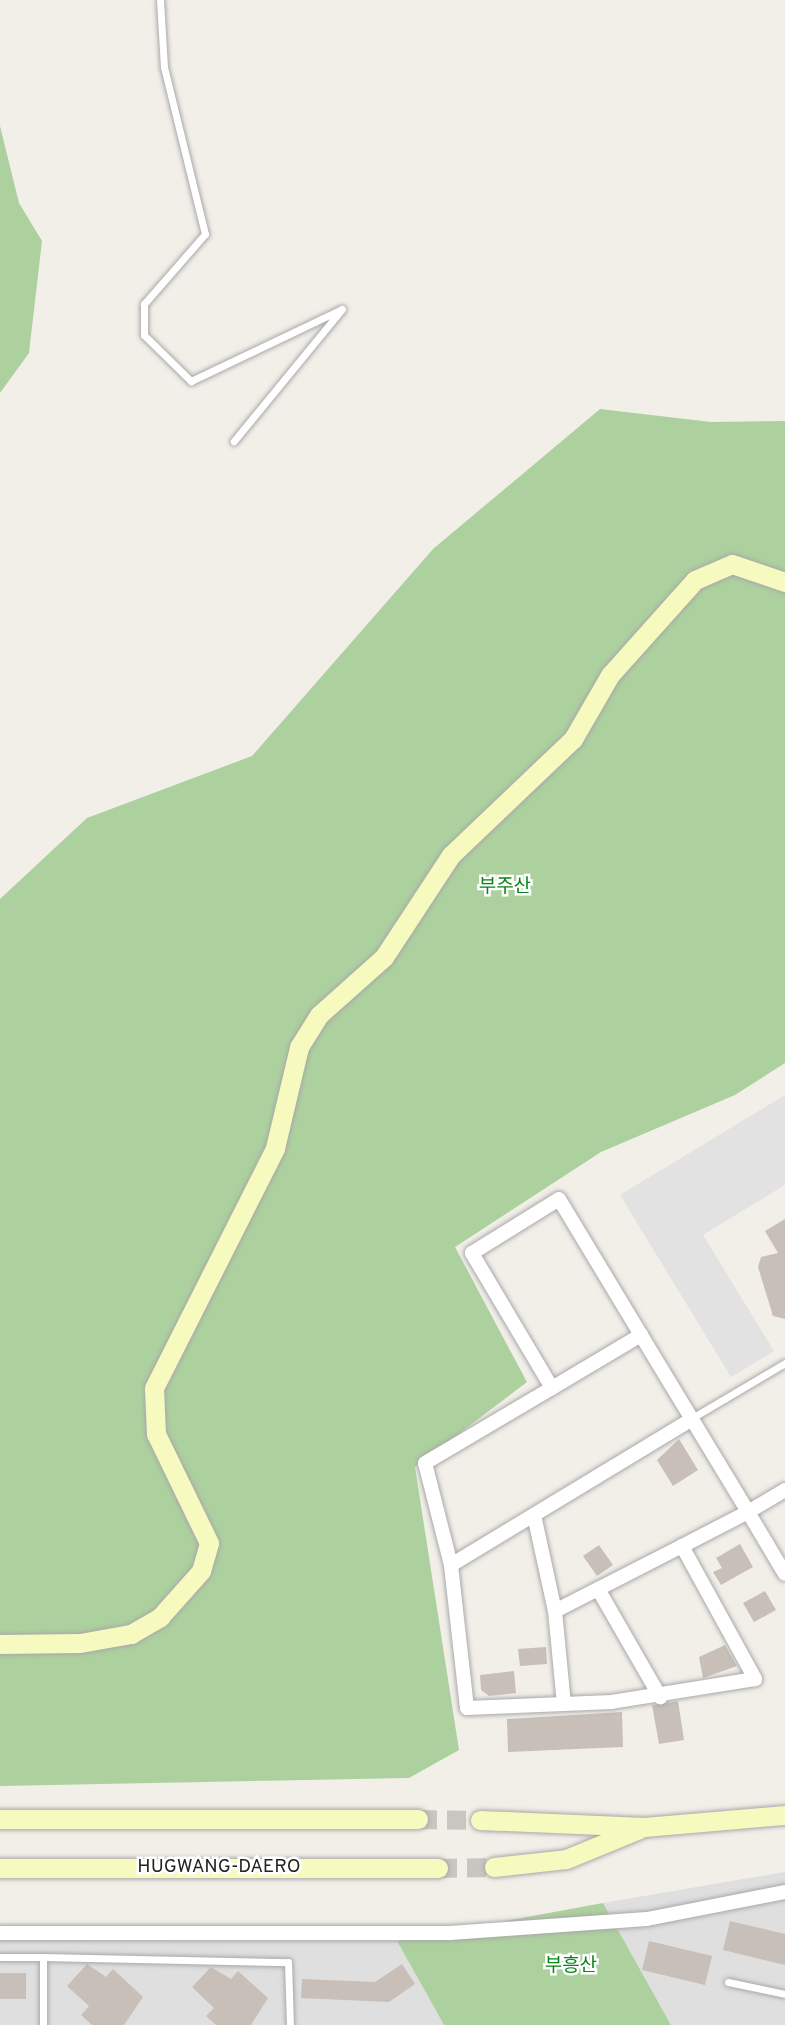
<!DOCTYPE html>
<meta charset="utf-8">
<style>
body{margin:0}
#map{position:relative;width:785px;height:2025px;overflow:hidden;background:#f2efe9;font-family:Overpass,"Noto Sans KR",sans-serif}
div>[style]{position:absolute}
.residential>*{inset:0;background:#e0dfdf}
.forest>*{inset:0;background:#add19e}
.parking>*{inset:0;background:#e2e2e2}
.building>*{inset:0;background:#c7bfb8}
.secondary-tunnel>*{height:19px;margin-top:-9.5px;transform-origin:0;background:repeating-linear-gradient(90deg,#c8c6c1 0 19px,transparent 0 29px)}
.roads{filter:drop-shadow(0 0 2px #a9a9a9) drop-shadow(0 0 2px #a9a9a9)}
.lane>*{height:7px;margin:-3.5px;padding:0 3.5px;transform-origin:3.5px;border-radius:3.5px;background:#fff}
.street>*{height:14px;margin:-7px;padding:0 7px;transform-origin:7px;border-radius:7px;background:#fff}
.secondary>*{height:19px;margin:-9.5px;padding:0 9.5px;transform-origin:9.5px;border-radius:9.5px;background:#f7fabf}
span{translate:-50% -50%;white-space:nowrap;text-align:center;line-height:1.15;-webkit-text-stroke:5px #fff;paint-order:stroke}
.park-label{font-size:19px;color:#0c8416}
.street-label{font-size:19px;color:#222}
</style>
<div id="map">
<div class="residential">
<div style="clip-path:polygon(785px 1872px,785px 2025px,671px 2025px,603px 1903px)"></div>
<div style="clip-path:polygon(0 1940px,397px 1941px,444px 2025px,0 2025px)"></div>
</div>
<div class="forest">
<div style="clip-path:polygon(0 126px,19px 203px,42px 241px,29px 353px,0 393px)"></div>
<div style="clip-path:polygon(600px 409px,711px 422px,785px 421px,785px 1063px,735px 1095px,601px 1152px,455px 1247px,527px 1382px,415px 1467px,459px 1750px,409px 1778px,0 1786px,0 899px,87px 818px,252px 756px,433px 549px)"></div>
<div style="clip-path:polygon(603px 1903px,671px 2025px,444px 2025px,397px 1941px)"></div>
</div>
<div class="parking">
<div style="clip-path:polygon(785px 1095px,785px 1185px,703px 1235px,774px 1351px,731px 1377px,620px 1195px)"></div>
</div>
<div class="building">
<div style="clip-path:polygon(785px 1219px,785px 1319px,773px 1316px,758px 1267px,761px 1257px,778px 1253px,765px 1231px)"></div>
<div style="clip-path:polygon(679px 1439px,698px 1470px,673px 1486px,657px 1460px)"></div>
<div style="clip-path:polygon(740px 1544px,753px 1567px,721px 1585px,713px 1572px,722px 1568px,716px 1558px)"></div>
<div style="clip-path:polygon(599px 1545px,613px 1565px,597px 1576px,583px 1556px)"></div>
<div style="clip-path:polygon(765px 1591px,776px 1610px,754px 1622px,743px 1603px)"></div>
<div style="clip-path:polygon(725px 1645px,737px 1666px,703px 1678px,699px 1657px)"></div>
<div style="clip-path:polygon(546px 1647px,547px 1664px,520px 1666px,518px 1649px)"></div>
<div style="clip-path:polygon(514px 1671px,516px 1693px,489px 1696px,481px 1690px,480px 1675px)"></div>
<div style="clip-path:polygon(678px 1701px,684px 1740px,659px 1744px,652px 1705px)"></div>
<div style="clip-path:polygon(622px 1712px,623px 1747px,508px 1752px,507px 1719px)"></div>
<div style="clip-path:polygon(730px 1921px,785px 1934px,785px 1965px,723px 1950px)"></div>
<div style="clip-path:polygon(649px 1941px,712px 1956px,705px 1985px,642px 1970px)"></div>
<div style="clip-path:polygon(87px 1964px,106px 1977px,113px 1969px,143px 1997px,124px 2025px,92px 2025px,81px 2015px,89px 2006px,67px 1986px)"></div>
<div style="clip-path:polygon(402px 1964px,415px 1984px,389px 2002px,301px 1998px,302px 1979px,375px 1982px)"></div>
<div style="clip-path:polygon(211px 1967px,231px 1979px,238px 1971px,268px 1998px,251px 2025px,216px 2025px,206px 2016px,214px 2008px,192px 1987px)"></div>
<div style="clip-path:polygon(0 1973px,26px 1973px,26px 1999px,0 1999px)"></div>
</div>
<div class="secondary-tunnel">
<div style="left:418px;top:1819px;width:62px;rotate:0.9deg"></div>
<div style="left:438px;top:1868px;width:56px;rotate:-1deg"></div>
</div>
<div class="roads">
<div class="lane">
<div style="left:160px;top:0;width:67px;rotate:86.6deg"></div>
<div style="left:164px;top:67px;width:172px;rotate:76.2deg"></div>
<div style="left:205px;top:234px;width:93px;rotate:131.1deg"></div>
<div style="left:144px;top:304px;width:31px;rotate:90deg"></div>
<div style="left:144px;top:335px;width:66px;rotate:44.4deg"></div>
<div style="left:191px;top:381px;width:167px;rotate:-25.5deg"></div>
<div style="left:342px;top:309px;width:171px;rotate:129.3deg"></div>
<div style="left:692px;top:1418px;width:108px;rotate:-30.6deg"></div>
<div style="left:0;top:1957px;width:43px"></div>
<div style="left:43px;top:1957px;width:68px;rotate:90deg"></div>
<div style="left:43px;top:1957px;width:245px;rotate:1.2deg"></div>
<div style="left:288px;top:1962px;width:63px;rotate:88.2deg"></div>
<div style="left:728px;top:1982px;width:58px;rotate:11.9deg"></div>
</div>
<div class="street">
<div style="left:552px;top:1388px;width:104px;rotate:-30.8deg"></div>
<div style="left:785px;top:1490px;width:43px;rotate:149.3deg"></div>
<div style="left:748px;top:1512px;width:74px;rotate:152.7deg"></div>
<div style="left:682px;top:1546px;width:152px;rotate:61.2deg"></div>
<div style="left:755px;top:1679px;width:145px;rotate:170.9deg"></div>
<div style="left:612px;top:1702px;width:145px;rotate:177.6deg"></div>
<div style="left:467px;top:1708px;width:144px;rotate:-96.4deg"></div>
<div style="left:451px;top:1565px;width:105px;rotate:-104.3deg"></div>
<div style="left:425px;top:1463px;width:147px;rotate:-30.6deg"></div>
<div style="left:552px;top:1388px;width:157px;rotate:-120.7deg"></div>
<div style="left:472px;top:1253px;width:102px;rotate:-31.8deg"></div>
<div style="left:559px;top:1199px;width:159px;rotate:58.9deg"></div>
<div style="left:641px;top:1335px;width:207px;rotate:58.8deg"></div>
<div style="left:748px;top:1512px;width:72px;rotate:59.2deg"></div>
<div style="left:534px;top:1515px;width:98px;rotate:77.7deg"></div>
<div style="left:555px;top:1611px;width:93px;rotate:84.5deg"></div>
<div style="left:451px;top:1565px;width:282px;rotate:-31.2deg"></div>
<div style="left:598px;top:1589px;width:125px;rotate:60.1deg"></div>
<div style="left:555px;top:1611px;width:143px;rotate:-27.1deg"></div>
<div style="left:0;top:1933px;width:450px"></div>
<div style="left:450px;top:1933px;width:197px;rotate:-4.1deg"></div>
<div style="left:647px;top:1919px;width:141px;rotate:-11.1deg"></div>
</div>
<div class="secondary">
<div style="left:0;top:1644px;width:80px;rotate:-0.7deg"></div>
<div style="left:80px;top:1643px;width:52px;rotate:-10deg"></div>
<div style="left:131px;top:1634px;width:34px;rotate:-30deg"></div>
<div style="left:160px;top:1617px;width:62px;rotate:-48.3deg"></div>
<div style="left:201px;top:1571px;width:29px;rotate:-74deg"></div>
<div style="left:209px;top:1543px;width:121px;rotate:-115.9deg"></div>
<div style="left:156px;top:1434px;width:46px;rotate:-92.5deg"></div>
<div style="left:154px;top:1388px;width:269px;rotate:-63.2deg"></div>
<div style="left:275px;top:1148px;width:104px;rotate:-76.6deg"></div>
<div style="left:299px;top:1047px;width:38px;rotate:-58deg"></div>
<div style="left:319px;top:1015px;width:87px;rotate:-41.7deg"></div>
<div style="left:384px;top:957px;width:122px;rotate:-56.7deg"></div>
<div style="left:451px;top:855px;width:168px;rotate:-43.6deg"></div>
<div style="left:573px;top:739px;width:74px;rotate:-60deg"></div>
<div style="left:610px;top:675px;width:127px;rotate:-48.2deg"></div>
<div style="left:695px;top:580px;width:40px;rotate:-23.4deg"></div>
<div style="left:732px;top:564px;width:56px;rotate:18.8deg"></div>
<div style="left:0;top:1819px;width:418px"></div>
<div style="left:480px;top:1820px;width:164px;rotate:2.4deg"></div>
<div style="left:644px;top:1827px;width:142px;rotate:-4.9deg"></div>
<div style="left:494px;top:1867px;width:72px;rotate:-6.3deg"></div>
<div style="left:566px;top:1859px;width:79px;rotate:-22.3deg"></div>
<div style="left:0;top:1868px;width:438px"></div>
</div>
</div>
<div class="park-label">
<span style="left:505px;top:888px">부주산</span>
<span style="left:571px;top:1967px">부흥산</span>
</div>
<div class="street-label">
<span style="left:219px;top:1868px">HUGWANG-DAERO</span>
</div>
</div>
